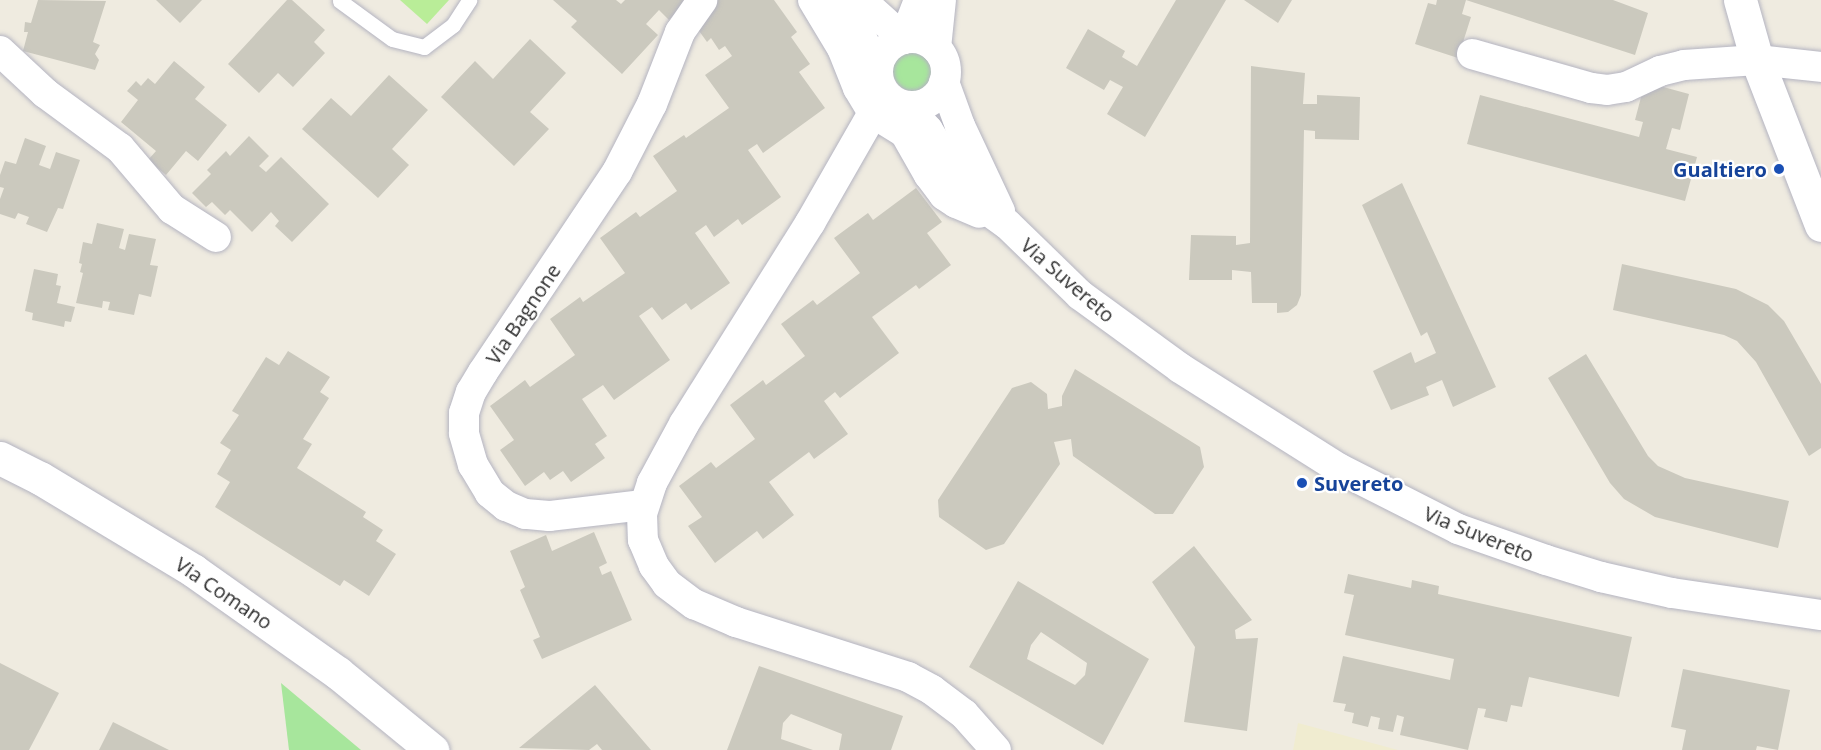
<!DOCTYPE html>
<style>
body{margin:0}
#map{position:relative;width:1821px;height:750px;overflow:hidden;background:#efebe0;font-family:"Open Sans",sans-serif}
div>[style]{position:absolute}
.education>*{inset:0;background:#f0ecd0}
.green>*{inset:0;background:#a7e69c}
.round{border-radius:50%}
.pitch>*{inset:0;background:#b9ed98}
.building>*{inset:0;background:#cbc9be}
.roads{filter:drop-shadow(0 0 2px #b4b4c1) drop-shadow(0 0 2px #b4b4c1)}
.service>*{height:15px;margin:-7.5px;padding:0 7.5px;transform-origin:7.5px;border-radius:7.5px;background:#fff}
.minor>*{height:30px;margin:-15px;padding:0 15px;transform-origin:15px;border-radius:15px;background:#fff}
.minor>.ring{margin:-15px;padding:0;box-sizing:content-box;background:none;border:30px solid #fff;border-radius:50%}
.tertiary>*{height:33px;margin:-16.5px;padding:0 16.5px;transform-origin:16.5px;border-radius:16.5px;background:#fff}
.dots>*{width:16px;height:16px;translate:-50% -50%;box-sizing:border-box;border:3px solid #fff;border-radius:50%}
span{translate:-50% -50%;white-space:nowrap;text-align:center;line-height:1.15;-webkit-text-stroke:4.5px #fff;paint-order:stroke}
.transit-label{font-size:20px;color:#164399;font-weight:700}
.right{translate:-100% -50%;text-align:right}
.left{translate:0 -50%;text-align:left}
.street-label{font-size:20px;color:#2e2e2e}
</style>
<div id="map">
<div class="education">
<div style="clip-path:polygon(1298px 723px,1398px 750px,1293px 750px)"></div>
</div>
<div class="green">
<div class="round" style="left:893px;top:51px;width:40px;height:40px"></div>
<div style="clip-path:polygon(281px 683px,361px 750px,289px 750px)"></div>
</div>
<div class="pitch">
<div style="clip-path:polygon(400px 0,449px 0,427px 24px)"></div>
</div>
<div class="building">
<div style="clip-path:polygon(38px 0,106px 1px,93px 42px,100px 45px,95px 54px,99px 60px,95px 70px,23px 51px,28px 32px,24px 32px,25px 22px,31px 23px)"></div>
<div style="clip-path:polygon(156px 0,202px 0,180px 23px)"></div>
<div style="clip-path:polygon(287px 0,292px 0,325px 30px,314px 42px,325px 53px,293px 87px,278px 73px,259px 93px,228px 64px)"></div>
<div style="clip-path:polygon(553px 0,616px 0,621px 4px,625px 0,688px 0,669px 20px,659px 10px,646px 24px,658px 35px,622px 74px,571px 27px,577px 21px)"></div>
<div style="clip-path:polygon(712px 0,774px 0,797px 32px,791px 37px,810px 64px,799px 72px,825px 108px,763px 153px,757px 144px,748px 150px,781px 197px,742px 225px,738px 219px,714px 237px,706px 225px,695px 233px,730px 283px,691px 310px,686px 303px,662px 320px,652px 307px,639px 316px,670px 360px,614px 400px,603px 385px,582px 399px,607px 436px,595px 444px,605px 458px,571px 482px,563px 471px,550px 480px,544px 472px,525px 486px,500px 450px,514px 440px,490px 406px,525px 380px,530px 387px,575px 355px,550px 319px,580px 297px,583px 302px,625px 273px,600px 238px,636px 212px,640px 217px,677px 191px,653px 156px,684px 135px,686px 138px,729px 108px,705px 75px,732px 56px,725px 46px,719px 50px,711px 38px,707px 42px,697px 28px)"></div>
<div style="clip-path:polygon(1176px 0,1226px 0,1145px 137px,1107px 114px,1123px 87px,1110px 80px,1104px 90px,1066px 68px,1088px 29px,1125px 51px,1122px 57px,1137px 66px)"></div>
<div style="clip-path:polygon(1244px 0,1292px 0,1278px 23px)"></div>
<div style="clip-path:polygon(1437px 0,1613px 0,1648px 13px,1635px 55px,1466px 0,1462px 14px,1471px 17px,1458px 58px,1415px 44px,1428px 3px,1436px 5px)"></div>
<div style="clip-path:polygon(530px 39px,566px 73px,530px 112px,549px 129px,514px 166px,441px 97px,475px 61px,493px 79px)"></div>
<div style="clip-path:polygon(174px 61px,205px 87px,195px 99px,227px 125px,198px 161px,186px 151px,166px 175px,148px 160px,156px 151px,121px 122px,138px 100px,127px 91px,136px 81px,141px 86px,148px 78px,155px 84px)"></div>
<div style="clip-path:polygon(1251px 66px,1305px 73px,1303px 104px,1317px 104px,1317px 95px,1360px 97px,1359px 140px,1315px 139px,1315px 131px,1304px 130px,1301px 295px,1297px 305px,1288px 312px,1277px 313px,1277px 303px,1252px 303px,1251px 272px,1232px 270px,1232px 280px,1189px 280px,1191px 235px,1236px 236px,1236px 245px,1250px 243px)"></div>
<div style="clip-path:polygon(389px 75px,428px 110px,392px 149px,409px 165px,378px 198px,302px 129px,331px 98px,351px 116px)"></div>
<div style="clip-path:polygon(1645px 82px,1689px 94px,1680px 130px,1672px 128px,1666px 149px,1697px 157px,1685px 201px,1467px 144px,1480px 95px,1639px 137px,1643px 122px,1635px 120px)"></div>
<div style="clip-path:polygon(249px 136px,269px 156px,259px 166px,266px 172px,281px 157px,329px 204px,292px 242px,275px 226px,279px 221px,271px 212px,252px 232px,230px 210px,225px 215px,212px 202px,206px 207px,192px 193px,211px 174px,207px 170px,226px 151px,230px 156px)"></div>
<div style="clip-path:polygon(25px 138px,46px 146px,39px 165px,50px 169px,56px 152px,80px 160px,63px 209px,58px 208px,47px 232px,26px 224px,29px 217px,18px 213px,15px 219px,0 214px,0 199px,4px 188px,0 187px,0 175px,5px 161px,16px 164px)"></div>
<div style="clip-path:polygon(1402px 183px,1496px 387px,1453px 407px,1442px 380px,1426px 387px,1429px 395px,1391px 410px,1373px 371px,1411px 352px,1415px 363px,1436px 353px,1427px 332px,1421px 336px,1362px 205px)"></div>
<div style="clip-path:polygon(916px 188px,942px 222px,927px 233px,951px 265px,919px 289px,916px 285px,872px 317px,899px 353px,840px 398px,835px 392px,824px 401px,848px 434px,814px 459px,809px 452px,769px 482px,794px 515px,763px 539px,757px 531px,715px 563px,688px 526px,702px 517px,679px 486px,711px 462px,716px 468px,755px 439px,730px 405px,763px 380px,766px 385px,805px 356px,781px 324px,813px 300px,817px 305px,860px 273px,834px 238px,868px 213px,873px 220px)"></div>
<div style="clip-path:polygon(97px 223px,124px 229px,119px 248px,125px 250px,129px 234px,156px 239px,150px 265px,158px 266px,151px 297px,139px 294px,134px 315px,108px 310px,110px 302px,103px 301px,102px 308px,76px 303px,83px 273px,80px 272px,82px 264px,79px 263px,83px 242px,92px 244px)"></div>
<div style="clip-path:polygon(1622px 264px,1736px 289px,1768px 305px,1784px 321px,1821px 384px,1821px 448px,1809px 456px,1756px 362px,1737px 341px,1724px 335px,1613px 310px)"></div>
<div style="clip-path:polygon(34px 269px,58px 274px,56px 285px,61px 286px,57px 303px,75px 307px,71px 322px,65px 321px,64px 327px,32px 320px,33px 313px,25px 311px)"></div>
<div style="clip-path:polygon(288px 351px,330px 377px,320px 392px,329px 398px,303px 439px,312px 444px,297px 468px,366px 512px,363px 517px,383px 530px,376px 541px,396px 554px,369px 596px,344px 580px,340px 586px,215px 507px,230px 482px,217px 474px,231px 450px,220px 443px,239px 415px,232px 411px,266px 357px,279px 365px)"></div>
<div style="clip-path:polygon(1586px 354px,1648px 456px,1658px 466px,1685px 478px,1789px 501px,1778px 548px,1655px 517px,1624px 499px,1610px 483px,1548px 378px)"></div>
<div style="clip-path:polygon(1075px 369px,1200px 447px,1204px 467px,1173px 514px,1155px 514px,1073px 456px,1071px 439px,1054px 442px,1060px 464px,1004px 544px,986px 550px,939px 517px,938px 500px,1012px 388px,1031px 382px,1047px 394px,1048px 409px,1062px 406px,1062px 396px)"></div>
<div style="clip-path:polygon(594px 532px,607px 563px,599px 567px,602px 575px,611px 571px,632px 620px,542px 659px,533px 640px,540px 637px,520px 590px,525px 587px,510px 551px,546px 535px,552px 551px)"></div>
<div style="clip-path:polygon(1194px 546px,1252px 620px,1235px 630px,1236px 639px,1258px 638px,1247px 731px,1184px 722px,1195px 647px,1152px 582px)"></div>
<div style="clip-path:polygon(1348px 574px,1411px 588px,1412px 580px,1439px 586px,1438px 594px,1632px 637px,1619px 697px,1529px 677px,1522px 707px,1511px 705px,1507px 722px,1484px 717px,1486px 709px,1478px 708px,1468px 750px,1400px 735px,1404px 717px,1397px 715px,1393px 732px,1378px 729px,1380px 718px,1371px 716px,1368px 727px,1352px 723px,1354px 713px,1344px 711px,1346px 704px,1333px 702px,1343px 656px,1450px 680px,1454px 659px,1345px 635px,1354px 595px,1344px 593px)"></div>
<div style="clip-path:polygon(evenodd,1018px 581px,1149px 659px,1103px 745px,969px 667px,1018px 581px,1041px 632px,1087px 663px,1085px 675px,1075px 685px,1027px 659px,1031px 645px,1041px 632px)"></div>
<div style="clip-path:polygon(0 663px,59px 693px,29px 750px,0 750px)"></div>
<div style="clip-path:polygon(759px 666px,903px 716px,891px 750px,839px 750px,842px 734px,791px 714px,783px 723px,781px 739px,813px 750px,727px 750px)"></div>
<div style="clip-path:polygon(1683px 669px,1790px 690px,1778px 750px,1757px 746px,1756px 750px,1682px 750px,1686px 730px,1671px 727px)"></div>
<div style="clip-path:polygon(595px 685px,651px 750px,602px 750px,597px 744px,589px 750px,519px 748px)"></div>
<div style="clip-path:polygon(113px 722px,169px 750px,99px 750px)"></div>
</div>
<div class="roads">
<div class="service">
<div style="left:340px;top:1px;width:64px;rotate:36.2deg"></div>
<div style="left:392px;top:39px;width:33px;rotate:14deg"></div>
<div style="left:424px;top:47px;width:36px;rotate:-37deg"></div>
<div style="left:453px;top:25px;width:30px;rotate:-57deg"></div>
</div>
<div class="minor">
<div style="left:813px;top:0;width:56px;rotate:58.9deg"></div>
<div style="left:842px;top:48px;width:43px;rotate:68.2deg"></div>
<div style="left:858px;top:88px;width:29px;rotate:59deg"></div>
<div style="left:873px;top:113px;width:38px;rotate:32deg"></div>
<div style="left:905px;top:133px;width:48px;rotate:60.3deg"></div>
<div style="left:929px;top:175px;width:25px;rotate:53deg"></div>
<div style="left:944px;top:195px;width:14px;rotate:34deg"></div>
<div style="left:956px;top:203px;width:25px;rotate:23deg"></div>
<div style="left:840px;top:0;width:42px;rotate:59.7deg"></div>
<div style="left:861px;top:36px;width:40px;rotate:65deg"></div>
<div style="left:861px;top:0;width:58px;rotate:42.2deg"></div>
<div class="ring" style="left:878px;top:38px;width:38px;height:38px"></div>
<div style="left:904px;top:39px;width:42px;rotate:-69deg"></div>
<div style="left:936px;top:48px;width:48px;rotate:-84.1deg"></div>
<div style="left:0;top:51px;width:62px;rotate:43deg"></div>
<div style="left:45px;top:93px;width:93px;rotate:36.3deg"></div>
<div style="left:120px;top:148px;width:80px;rotate:49.6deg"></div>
<div style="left:172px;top:209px;width:52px;rotate:32.5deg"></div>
<div style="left:1472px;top:54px;width:124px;rotate:15.9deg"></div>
<div style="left:1591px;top:88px;width:16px;rotate:7deg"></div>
<div style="left:1607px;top:90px;width:19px;rotate:-9deg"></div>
<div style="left:1626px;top:87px;width:38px;rotate:-25deg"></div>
<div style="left:1660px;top:71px;width:25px;rotate:-14deg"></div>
<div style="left:1684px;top:65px;width:73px;rotate:-3.9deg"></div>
<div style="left:1757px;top:60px;width:64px;rotate:6.2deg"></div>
<div style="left:944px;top:82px;width:47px;rotate:70deg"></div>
<div style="left:960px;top:126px;width:94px;rotate:64.8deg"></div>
<div style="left:907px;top:106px;width:32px;rotate:49deg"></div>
<div style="left:928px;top:130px;width:54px;rotate:58.7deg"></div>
<div style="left:956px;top:176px;width:22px;rotate:51deg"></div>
<div style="left:970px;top:193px;width:23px;rotate:45deg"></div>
<div style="left:986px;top:209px;width:26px;rotate:36deg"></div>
<div style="left:1007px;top:224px;width:102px;rotate:44.2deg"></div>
<div style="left:1080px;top:295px;width:124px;rotate:36.1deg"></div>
<div style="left:1180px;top:368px;width:187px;rotate:32.3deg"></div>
<div style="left:1338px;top:468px;width:135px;rotate:26.9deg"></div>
<div style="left:1458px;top:529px;width:93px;rotate:19.4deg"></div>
<div style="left:1546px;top:560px;width:58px;rotate:17.2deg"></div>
<div style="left:1601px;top:577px;width:73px;rotate:12.7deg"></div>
<div style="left:1672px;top:593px;width:151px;rotate:8.4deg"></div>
<div style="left:873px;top:113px;width:127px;rotate:119.8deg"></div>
<div style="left:810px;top:223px;width:237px;rotate:122.1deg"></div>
<div style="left:684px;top:424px;width:67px;rotate:118.5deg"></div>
<div style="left:652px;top:483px;width:33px;rotate:108deg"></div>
<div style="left:642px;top:514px;width:26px;rotate:88deg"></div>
<div style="left:643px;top:540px;width:28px;rotate:67deg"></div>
<div style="left:654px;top:566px;width:22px;rotate:54deg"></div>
<div style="left:667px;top:584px;width:34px;rotate:37deg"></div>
<div style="left:694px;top:604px;width:46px;rotate:23.2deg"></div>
<div style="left:736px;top:622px;width:181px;rotate:17.7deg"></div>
<div style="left:908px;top:677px;width:27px;rotate:28deg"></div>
<div style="left:932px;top:690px;width:40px;rotate:37deg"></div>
<div style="left:964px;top:714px;width:48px;rotate:48.4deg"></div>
<div style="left:643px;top:505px;width:95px;rotate:173.3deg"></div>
<div style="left:549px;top:516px;width:24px;rotate:-175deg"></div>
<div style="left:525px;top:514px;width:21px;rotate:-157deg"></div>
<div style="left:506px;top:506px;width:21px;rotate:-141deg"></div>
<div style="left:490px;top:493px;width:33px;rotate:-121deg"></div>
<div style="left:473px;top:465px;width:33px;rotate:-106deg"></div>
<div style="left:464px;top:433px;width:20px;rotate:-90deg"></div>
<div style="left:464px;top:413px;width:22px;rotate:-72deg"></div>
<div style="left:471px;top:392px;width:23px;rotate:-59deg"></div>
<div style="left:483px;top:372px;width:241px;rotate:-56.2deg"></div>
<div style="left:617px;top:172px;width:76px;rotate:-62.8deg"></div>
<div style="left:652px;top:104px;width:77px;rotate:-68.7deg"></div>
<div style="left:680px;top:32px;width:39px;rotate:-55deg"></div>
</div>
<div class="tertiary">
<div style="left:1740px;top:0;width:62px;rotate:74.2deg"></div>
<div style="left:1757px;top:60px;width:177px;rotate:68.8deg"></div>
<div style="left:0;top:458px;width:45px;rotate:26.6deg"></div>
<div style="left:40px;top:478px;width:180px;rotate:31.1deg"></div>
<div style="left:194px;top:571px;width:176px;rotate:35.3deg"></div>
<div style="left:338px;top:673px;width:122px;rotate:39.3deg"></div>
</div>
</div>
<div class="dots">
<div style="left:1779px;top:169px;background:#1a4fb4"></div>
<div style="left:1302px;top:483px;background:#1a4fb4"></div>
</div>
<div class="transit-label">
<span class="right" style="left:1767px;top:169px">Gualtiero</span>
<span class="left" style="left:1314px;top:483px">Suvereto</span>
</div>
<div class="street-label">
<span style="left:1068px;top:280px;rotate:41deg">Via Suvereto</span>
<span style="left:523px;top:314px;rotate:-56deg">Via Bagnone</span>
<span style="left:1479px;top:534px;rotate:22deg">Via Suvereto</span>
<span style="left:224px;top:593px;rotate:34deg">Via Comano</span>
</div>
</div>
